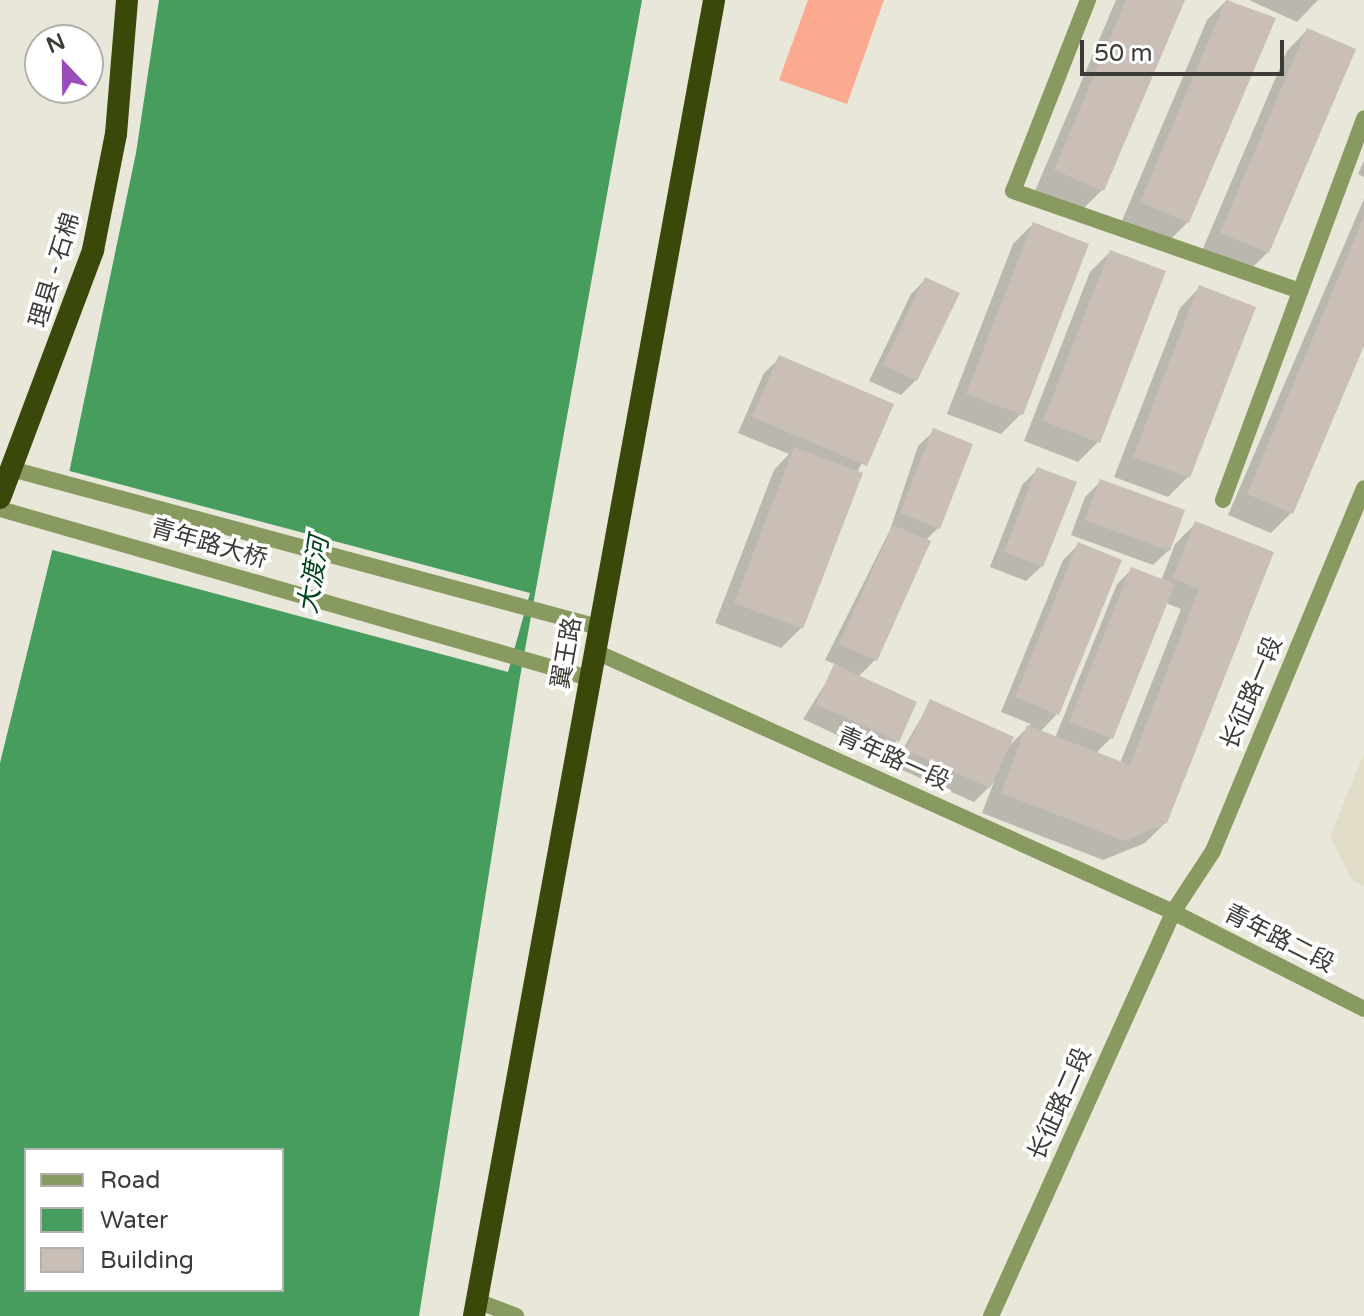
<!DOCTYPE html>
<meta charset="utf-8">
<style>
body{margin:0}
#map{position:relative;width:1364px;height:1316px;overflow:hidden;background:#e9e6da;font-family:"Varela Round","Noto Sans SC",sans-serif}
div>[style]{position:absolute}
.built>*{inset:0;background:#e2ddc9}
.green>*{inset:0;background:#fba98f}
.water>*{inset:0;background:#469d5e}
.pier>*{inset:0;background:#e9e6da}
.shadow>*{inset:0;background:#0003}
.building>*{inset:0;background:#c9bfb6}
.minor>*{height:16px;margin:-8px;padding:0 8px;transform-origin:8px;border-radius:8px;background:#889a5f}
.tertiary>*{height:16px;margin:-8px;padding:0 8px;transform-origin:8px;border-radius:8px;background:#889a5f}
.trunk>*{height:22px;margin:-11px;padding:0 11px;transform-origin:11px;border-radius:11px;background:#3a480a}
span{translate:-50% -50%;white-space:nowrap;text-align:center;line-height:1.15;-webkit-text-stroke:7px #fff;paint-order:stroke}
.street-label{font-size:24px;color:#3d3b37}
.water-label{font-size:26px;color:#00431a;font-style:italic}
.legend{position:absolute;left:24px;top:1148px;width:260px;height:144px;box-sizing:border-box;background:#fff;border:2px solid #b1b1af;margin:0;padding:10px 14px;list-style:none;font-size:24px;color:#3d3b37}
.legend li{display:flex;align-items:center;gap:16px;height:40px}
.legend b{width:40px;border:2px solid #b1b1af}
.north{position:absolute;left:24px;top:24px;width:80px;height:80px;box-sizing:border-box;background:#fff;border:2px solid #b1b1af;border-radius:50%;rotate:338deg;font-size:22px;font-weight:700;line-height:32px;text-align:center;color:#3d3b37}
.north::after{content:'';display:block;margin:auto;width:28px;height:36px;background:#9a4cbd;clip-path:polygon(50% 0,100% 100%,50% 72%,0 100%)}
.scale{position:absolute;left:1080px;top:40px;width:204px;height:36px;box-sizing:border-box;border:4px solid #3d3b37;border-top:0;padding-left:10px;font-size:24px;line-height:28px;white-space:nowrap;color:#3d3b37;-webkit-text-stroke:6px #fff;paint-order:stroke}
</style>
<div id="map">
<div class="built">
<div style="clip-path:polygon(1364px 754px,1364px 886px,1352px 880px,1330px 836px)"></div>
</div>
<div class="green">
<div style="clip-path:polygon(808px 0,884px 0,847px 104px,779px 80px)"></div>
</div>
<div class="water">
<div style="clip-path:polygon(evenodd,159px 0,642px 0,519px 683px,419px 1316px,0 1316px,0 763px,56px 535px,136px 153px,159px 0,26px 1150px,282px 1150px,282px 1290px,26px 1290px,26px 1150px)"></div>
</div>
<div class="pier">
<div style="clip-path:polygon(66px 470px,530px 593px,508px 672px,49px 549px)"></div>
</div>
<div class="shadow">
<div style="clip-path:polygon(1116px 0,1182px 0,1102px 190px,1082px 210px,1035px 191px)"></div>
<div style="clip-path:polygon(1227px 0,1274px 19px,1188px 222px,1168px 242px,1121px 223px,1207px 20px)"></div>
<div style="clip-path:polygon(1249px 0,1318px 0,1297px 22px)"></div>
<div style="clip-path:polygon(1307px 30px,1268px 252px,1248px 272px,1201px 253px,1287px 51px)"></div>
<div style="clip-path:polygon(1364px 161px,1364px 177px,1358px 174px)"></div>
<div style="clip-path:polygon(1364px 199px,1364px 341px,1291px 513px,1271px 533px,1228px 515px)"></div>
<div style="clip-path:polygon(1033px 224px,1021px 414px,1001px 434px,947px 414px,1013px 244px)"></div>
<div style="clip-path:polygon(1110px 252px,1098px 442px,1078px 462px,1024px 441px,1090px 272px)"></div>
<div style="clip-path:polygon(926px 279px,916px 380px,901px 395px,869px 381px,911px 294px)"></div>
<div style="clip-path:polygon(1200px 287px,1254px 308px,1188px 477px,1168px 497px,1114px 477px,1180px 308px)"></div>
<div style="clip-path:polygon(780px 358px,891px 405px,857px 473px,801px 628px,781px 648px,715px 623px,774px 470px,789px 454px,738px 433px,764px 373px)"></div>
<div style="clip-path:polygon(934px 431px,938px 528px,925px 541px,875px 660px,858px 677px,897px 740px,882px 756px,803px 719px,837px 665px,825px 660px,890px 530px,918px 446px)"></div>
<div style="clip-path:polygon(1037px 470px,1042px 566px,1026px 581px,990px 567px,1022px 485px)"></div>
<div style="clip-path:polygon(1100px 482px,1169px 550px,1153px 565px,1071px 535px,1085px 497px)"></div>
<div style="clip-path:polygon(evenodd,1195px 524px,1272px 553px,1166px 822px,1145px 843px,1103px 860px,982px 813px,994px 782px,974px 802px,893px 766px,931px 701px,1007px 748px,1031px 724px,1001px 712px,1063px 560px,1078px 545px,1057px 714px,1040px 732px,1055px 738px,1117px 584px,1132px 569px,1161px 581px,1175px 544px,1195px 524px,1166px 603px,1181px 609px,1120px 763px,1096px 753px,1111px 738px,1166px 603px)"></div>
</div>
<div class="building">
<div style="clip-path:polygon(1126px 0,1185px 0,1104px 191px,1054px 170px)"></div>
<div style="clip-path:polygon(1226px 0,1276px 18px,1189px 223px,1140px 202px)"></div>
<div style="clip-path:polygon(1307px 28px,1356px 49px,1269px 253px,1220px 233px)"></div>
<div style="clip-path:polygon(1364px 217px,1364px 346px,1293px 514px,1247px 494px)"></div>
<div style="clip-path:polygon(1033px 222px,1089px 244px,1023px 415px,966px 394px)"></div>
<div style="clip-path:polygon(1110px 250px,1166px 271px,1100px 443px,1043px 421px)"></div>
<div style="clip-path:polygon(925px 277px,960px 293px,917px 381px,883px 365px)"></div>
<div style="clip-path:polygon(1199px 285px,1256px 307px,1190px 478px,1133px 457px)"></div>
<div style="clip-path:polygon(779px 355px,894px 404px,867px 466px,752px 417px)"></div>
<div style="clip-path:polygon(933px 428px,973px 444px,940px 529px,900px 513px)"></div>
<div style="clip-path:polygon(794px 447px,863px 473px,803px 629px,734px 603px)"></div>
<div style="clip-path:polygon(1037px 467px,1077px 482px,1043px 567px,1004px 552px)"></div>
<div style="clip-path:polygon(1100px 479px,1185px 510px,1170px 551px,1085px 520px)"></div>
<div style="clip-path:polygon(1195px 521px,1274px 552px,1167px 823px,1124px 841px,1001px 793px,1027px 725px,1130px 765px,1199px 589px,1173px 578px)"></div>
<div style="clip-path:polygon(893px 525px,931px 541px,877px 661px,839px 644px)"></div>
<div style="clip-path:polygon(1078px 542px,1122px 560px,1059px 715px,1015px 697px)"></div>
<div style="clip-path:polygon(1131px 567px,1175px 584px,1113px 739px,1069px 722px)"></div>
<div style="clip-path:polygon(834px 664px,917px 702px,899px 742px,816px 704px)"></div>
<div style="clip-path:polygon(930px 699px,1014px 737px,990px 788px,906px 750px)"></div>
</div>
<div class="minor">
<div style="left:1088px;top:0;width:205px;rotate:111.4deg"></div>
<div style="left:1013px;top:191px;width:304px;rotate:19.2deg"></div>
<div style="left:1223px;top:500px;width:407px;rotate:-69.7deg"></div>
<div style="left:477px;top:1301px;width:42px;rotate:21deg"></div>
</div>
<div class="tertiary">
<div style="left:15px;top:470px;width:604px;rotate:15.07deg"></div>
<div style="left:0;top:509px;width:613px;rotate:16.01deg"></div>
<div style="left:594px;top:651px;width:635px;rotate:24.26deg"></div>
<div style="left:1173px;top:912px;width:214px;rotate:26.9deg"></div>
<div style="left:991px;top:1316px;width:443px;rotate:-65.7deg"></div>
<div style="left:1173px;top:912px;width:73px;rotate:-56.7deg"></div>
<div style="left:1213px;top:851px;width:393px;rotate:-67.4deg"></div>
</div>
<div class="trunk">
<div style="left:0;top:498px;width:265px;rotate:-69.4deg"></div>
<div style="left:93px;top:250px;width:118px;rotate:-78.8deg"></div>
<div style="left:116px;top:134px;width:134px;rotate:-85.3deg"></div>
<div style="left:474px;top:1316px;width:1338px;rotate:-79.66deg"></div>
</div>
<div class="street-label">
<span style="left:55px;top:270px;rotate:-73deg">理县 - 石棉</span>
<span style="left:209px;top:544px;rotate:16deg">青年路大桥</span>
<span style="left:567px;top:653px;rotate:-80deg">翼王路</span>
<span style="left:1252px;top:693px;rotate:-67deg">长征路一段</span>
<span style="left:893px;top:759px;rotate:24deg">青年路一段</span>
<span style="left:1279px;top:939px;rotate:27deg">青年路二段</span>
<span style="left:1060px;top:1104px;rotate:-66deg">长征路二段</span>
</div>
<div class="water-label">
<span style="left:314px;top:575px;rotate:-81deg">大渡河</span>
</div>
<ul class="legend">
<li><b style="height:10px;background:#889a5f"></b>Road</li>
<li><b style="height:22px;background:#469d5e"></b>Water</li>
<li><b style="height:22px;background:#c9bfb6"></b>Building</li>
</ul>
<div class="north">N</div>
<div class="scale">50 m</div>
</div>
